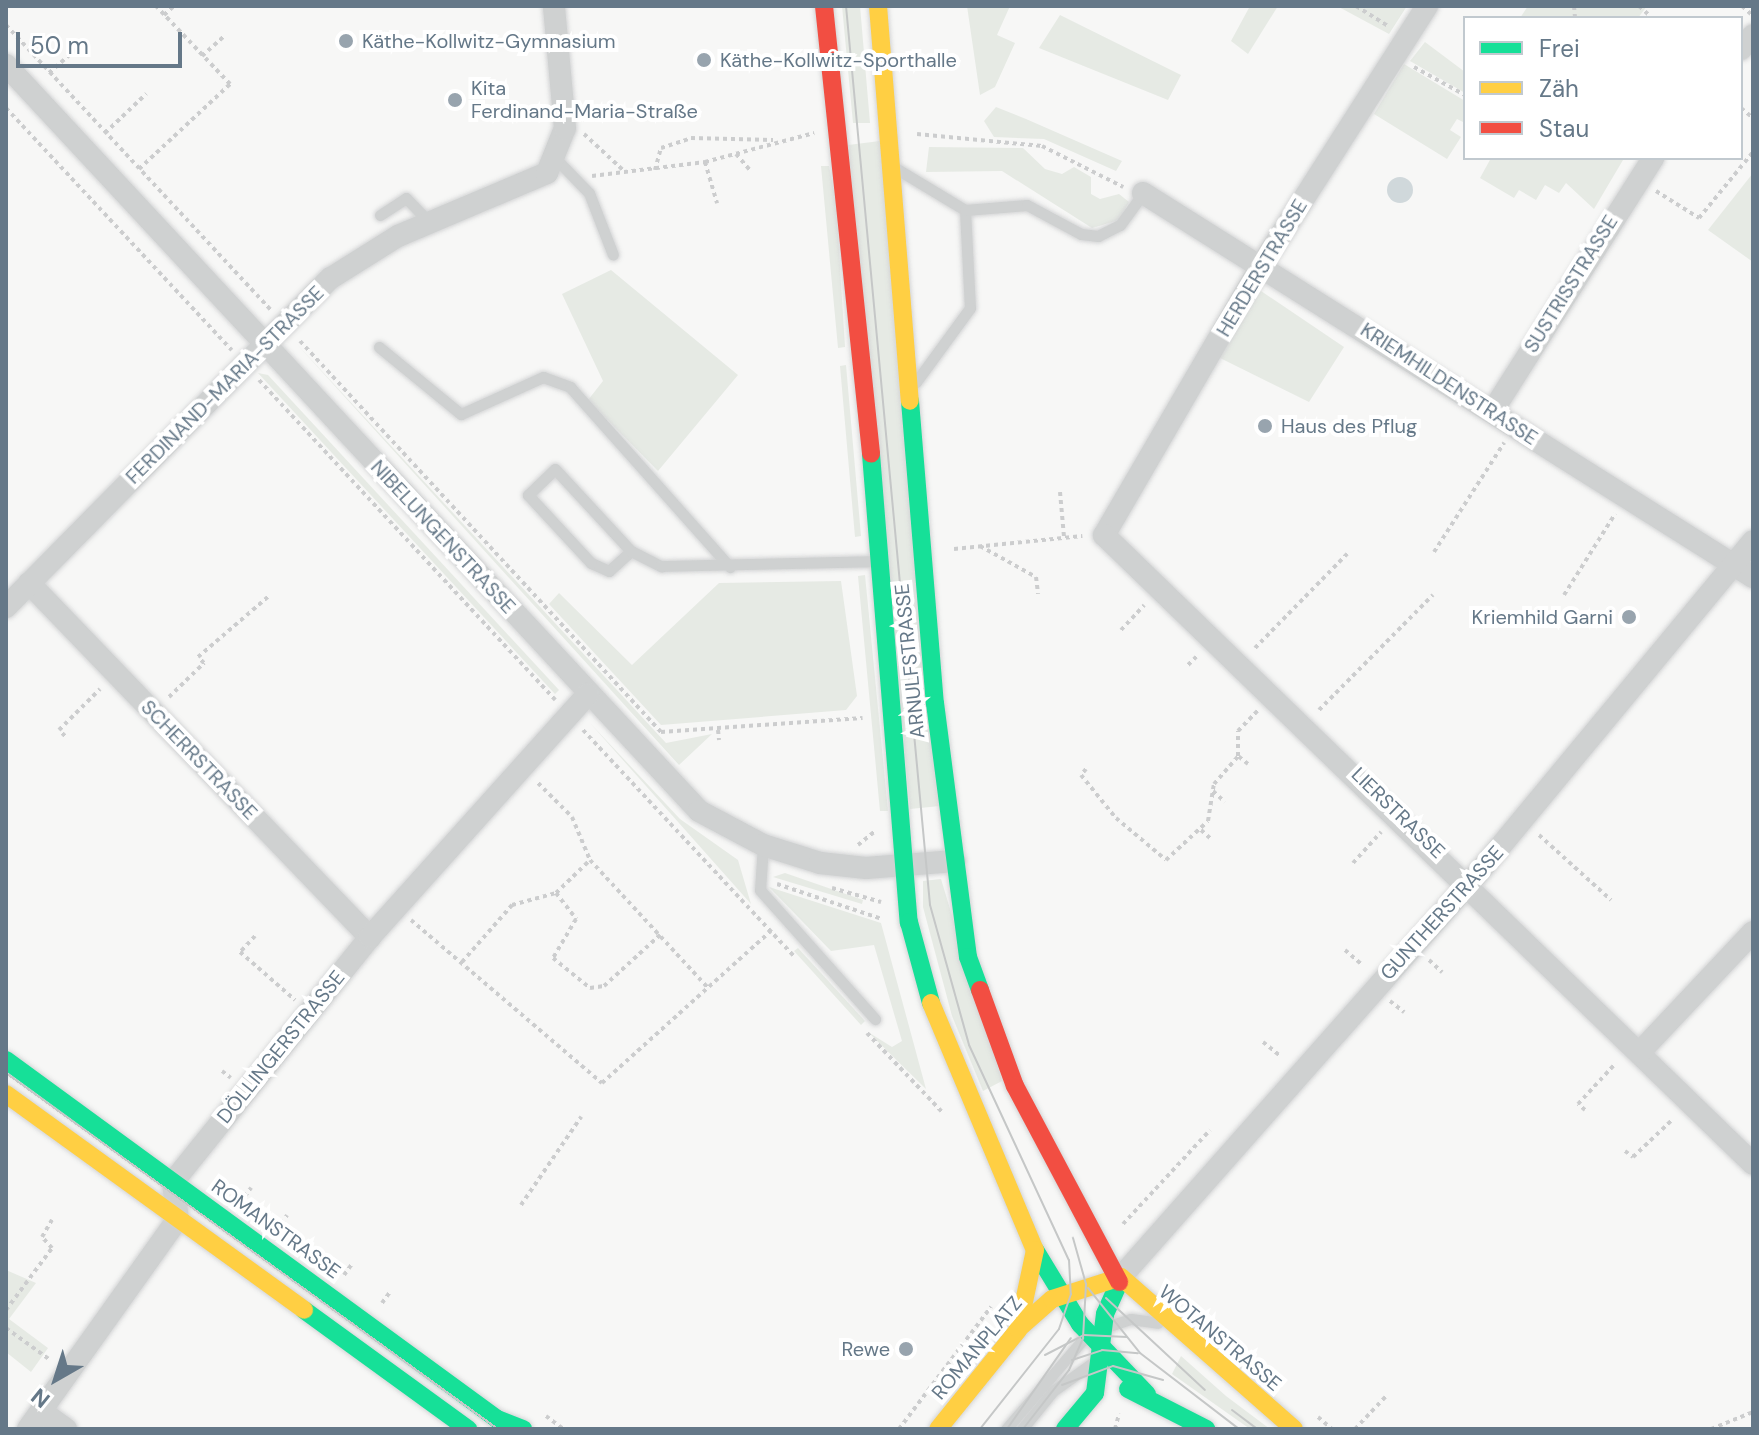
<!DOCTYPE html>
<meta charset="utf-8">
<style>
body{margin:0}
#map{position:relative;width:1759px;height:1435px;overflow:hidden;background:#f7f7f6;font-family:"DM Sans",sans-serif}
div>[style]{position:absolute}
.green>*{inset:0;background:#e6eae4}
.water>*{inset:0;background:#d0d8db}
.round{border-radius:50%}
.path>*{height:4px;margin-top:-2px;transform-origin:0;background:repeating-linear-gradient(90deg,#cccdce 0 4px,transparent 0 8px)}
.roads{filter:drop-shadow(0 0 2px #d4d5d6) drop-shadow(0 0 2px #d4d5d6)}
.lane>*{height:11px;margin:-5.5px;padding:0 5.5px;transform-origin:5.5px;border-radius:5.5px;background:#cfd1d1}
.street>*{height:22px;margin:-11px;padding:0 11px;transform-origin:11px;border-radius:11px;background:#cfd1d1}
.fast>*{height:18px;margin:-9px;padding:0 9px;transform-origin:9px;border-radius:9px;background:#16e098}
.slow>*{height:18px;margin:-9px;padding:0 9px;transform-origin:9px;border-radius:9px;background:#ffcf43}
.jam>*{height:18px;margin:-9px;padding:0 9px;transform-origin:9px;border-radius:9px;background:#f24e42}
.tram>*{height:2px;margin:-1px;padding:0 1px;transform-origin:1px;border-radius:1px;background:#c5c7c7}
.dots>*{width:22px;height:22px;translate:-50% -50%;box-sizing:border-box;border:4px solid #fff;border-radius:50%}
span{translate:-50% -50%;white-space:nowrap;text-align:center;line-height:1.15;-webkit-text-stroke:8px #fff;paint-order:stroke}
.poi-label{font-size:20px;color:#657888}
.left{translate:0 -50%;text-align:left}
.right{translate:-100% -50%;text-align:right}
.street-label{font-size:20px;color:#657888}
.frame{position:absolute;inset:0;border:8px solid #657888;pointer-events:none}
.legend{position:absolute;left:1463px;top:16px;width:280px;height:144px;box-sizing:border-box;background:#fff;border:2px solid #c1c9cf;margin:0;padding:10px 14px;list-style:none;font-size:24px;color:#657888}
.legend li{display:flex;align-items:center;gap:16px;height:40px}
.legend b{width:40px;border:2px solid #c1c9cf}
.north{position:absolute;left:16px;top:1339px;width:80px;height:80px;-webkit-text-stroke:6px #fff;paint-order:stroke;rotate:219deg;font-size:22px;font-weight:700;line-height:32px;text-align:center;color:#657888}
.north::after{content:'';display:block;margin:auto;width:28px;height:36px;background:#657888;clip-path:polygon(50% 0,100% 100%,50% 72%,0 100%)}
.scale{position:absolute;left:16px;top:32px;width:166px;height:36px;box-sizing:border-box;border:4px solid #657888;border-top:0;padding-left:10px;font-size:24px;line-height:28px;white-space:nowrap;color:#657888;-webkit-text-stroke:6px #fff;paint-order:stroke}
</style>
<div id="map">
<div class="green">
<div style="clip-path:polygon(842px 6px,860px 6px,870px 123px,853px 123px)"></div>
<div style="clip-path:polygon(967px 6px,1010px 6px,997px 35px,1015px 43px,995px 87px,980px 95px)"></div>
<div style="clip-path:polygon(1250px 6px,1278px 6px,1248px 54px,1231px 41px)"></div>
<div style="clip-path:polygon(1337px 6px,1407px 6px,1389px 34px)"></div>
<div style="clip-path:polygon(1528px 6px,1647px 6px,1638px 18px,1520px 18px)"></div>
<div style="clip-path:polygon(1060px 15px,1181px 75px,1168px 100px,1039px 48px)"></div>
<div style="clip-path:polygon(1425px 42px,1465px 72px,1465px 93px,1410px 61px)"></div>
<div style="clip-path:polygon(1404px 64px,1465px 101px,1465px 123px,1457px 119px,1450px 130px,1461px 137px,1447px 159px,1374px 114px)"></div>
<div style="clip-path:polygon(996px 107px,1026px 119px,1122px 161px,1116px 171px,1044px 139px,994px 137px,984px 121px)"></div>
<div style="clip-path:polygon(880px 141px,940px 806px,910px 809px,848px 145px)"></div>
<div style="clip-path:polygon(929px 147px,1023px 148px,1045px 169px,1062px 174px,1074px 167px,1091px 177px,1091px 194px,1100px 199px,1119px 194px,1129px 202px,1119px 220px,1092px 228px,1002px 171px,926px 172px)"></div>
<div style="clip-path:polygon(1491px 158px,1618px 158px,1623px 160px,1594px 209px,1566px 183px,1559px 193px,1545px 185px,1536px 200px,1519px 190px,1514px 198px,1480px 178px)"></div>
<div style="clip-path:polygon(821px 166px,829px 166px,836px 202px,845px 347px,838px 348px)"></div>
<div style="clip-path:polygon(1753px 173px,1753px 262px,1708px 230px)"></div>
<div style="clip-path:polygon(611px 270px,738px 375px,658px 471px,588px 400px,603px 381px,562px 294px)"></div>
<div style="clip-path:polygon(1261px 291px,1344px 347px,1309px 402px,1218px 357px)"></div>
<div style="clip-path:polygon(294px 341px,666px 743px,712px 734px,679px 765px)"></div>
<div style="clip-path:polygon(846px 365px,861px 536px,855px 537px,840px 366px)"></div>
<div style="clip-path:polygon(258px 373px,268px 375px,559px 690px,555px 694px)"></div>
<div style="clip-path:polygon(865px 575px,888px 811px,880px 811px,858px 576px)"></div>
<div style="clip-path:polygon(841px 581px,857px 696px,846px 710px,661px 725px,549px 604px,559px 593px,632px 665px,719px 583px)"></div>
<div style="clip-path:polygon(590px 723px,680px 819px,738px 860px,751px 904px)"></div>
<div style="clip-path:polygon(785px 873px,863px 900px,862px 904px,773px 877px)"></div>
<div style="clip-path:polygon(941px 879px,1002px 1081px,983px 1091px,952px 1016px,923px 907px,923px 881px)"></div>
<div style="clip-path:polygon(769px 887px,881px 923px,926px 1089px,868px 1032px,892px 1047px,902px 1041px,874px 945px,831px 951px)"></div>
<div style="clip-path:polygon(798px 948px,865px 1021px,861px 1025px,794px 951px)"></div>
<div style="clip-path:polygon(6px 1270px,36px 1283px,9px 1319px,48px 1348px,31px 1372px,6px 1352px)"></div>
<div style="clip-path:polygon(1181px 1356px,1226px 1396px,1270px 1429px,1250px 1429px,1172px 1374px)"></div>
</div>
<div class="water">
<div class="round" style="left:1387px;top:177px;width:26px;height:26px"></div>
</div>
<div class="path">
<div style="left:1356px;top:6px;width:38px;rotate:32deg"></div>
<div style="left:1574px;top:6px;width:12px;rotate:85deg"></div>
<div style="left:1639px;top:6px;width:13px;rotate:42deg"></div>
<div style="left:1742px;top:6px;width:12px;rotate:42deg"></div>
<div style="left:6px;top:7px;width:1px;rotate:-45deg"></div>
<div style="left:164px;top:15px;width:13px;rotate:-42deg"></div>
<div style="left:6px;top:25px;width:391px;rotate:47.1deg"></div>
<div style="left:202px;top:56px;width:30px;rotate:-42deg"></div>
<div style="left:1414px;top:67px;width:58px;rotate:28.8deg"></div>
<div style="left:49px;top:73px;width:48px;rotate:-41.6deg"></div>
<div style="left:6px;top:108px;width:331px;rotate:47deg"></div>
<div style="left:1741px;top:108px;width:16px;rotate:40deg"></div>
<div style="left:105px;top:133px;width:57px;rotate:-43.6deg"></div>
<div style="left:584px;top:134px;width:53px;rotate:42.7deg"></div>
<div style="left:917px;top:134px;width:126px;rotate:5.5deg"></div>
<div style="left:1042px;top:146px;width:91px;rotate:26.8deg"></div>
<div style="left:736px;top:154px;width:23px;rotate:49deg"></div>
<div style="left:705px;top:162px;width:43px;rotate:73.7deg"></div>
<div style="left:139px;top:169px;width:125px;rotate:-43deg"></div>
<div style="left:230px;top:84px;width:108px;rotate:-133.5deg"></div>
<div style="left:655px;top:170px;width:23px;rotate:-75deg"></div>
<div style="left:661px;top:148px;width:32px;rotate:-18deg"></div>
<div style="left:691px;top:138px;width:82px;rotate:1.4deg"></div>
<div style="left:592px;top:176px;width:114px;rotate:-7.1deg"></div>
<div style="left:705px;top:162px;width:113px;rotate:-14.9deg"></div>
<div style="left:1656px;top:191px;width:51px;rotate:32.1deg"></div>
<div style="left:1699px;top:218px;width:85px;rotate:-50.7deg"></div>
<div style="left:300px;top:341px;width:532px;rotate:47.28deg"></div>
<div style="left:661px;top:732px;width:202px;rotate:-4deg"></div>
<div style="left:259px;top:380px;width:436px;rotate:47.2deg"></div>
<div style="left:1060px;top:492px;width:45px;rotate:84.9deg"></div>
<div style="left:980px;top:546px;width:64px;rotate:29deg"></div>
<div style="left:1036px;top:577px;width:17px;rotate:83deg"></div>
<div style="left:954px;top:549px;width:129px;rotate:-5.8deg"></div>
<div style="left:1434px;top:552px;width:130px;rotate:-57.3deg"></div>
<div style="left:1564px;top:595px;width:96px;rotate:-57.8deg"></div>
<div style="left:1121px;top:630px;width:34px;rotate:-47deg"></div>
<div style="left:1255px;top:648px;width:132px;rotate:-45.6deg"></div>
<div style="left:1188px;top:665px;width:14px;rotate:-45deg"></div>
<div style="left:169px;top:697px;width:49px;rotate:-44.2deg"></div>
<div style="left:204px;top:663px;width:8px;rotate:-135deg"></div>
<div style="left:198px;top:657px;width:95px;rotate:-40.7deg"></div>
<div style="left:1319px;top:710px;width:162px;rotate:-45.3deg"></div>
<div style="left:583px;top:730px;width:311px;rotate:47deg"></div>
<div style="left:718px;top:730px;width:10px;rotate:84deg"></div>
<div style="left:65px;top:736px;width:8px;rotate:-135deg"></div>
<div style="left:59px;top:730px;width:58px;rotate:-45deg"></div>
<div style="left:1248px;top:764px;width:13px;rotate:-141deg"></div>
<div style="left:1238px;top:756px;width:25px;rotate:-90deg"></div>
<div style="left:1238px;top:731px;width:29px;rotate:-46deg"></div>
<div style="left:1086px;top:769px;width:8px;rotate:130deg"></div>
<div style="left:1081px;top:775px;width:55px;rotate:50.9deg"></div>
<div style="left:1116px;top:818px;width:65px;rotate:40deg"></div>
<div style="left:1166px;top:860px;width:57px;rotate:-42.9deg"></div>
<div style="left:1208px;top:821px;width:37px;rotate:-81deg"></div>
<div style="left:1214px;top:784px;width:37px;rotate:-49deg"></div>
<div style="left:538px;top:783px;width:48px;rotate:45deg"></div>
<div style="left:572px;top:817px;width:47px;rotate:67.3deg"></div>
<div style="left:590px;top:860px;width:174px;rotate:47.3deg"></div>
<div style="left:1213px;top:791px;width:16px;rotate:43deg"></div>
<div style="left:1201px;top:830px;width:12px;rotate:42deg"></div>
<div style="left:1539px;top:835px;width:97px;rotate:42.1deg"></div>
<div style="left:858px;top:845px;width:22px;rotate:-39deg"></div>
<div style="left:1353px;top:863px;width:42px;rotate:-47.9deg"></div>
<div style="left:777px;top:884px;width:111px;rotate:18.4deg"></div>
<div style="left:832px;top:888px;width:51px;rotate:15.9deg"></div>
<div style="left:556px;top:893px;width:47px;rotate:-44.1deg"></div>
<div style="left:411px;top:920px;width:251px;rotate:40.5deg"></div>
<div style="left:602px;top:1083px;width:227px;rotate:-42deg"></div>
<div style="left:255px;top:936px;width:22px;rotate:133deg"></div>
<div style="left:240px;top:952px;width:73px;rotate:41.1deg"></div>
<div style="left:1345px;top:950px;width:23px;rotate:41deg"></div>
<div style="left:1429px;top:960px;width:18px;rotate:43deg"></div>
<div style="left:462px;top:962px;width:76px;rotate:-48.7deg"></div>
<div style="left:512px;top:905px;width:46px;rotate:-15.3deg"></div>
<div style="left:556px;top:893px;width:33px;rotate:52deg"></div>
<div style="left:576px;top:919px;width:45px;rotate:120.5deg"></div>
<div style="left:553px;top:958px;width:48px;rotate:39deg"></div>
<div style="left:590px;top:988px;width:14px;rotate:-8deg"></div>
<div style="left:604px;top:986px;width:76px;rotate:-42.3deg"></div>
<div style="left:1390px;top:1001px;width:18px;rotate:38deg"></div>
<div style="left:867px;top:1033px;width:112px;rotate:46.5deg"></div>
<div style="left:1263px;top:1042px;width:21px;rotate:39deg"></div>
<div style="left:222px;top:1071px;width:11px;rotate:38deg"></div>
<div style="left:1585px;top:1110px;width:9px;rotate:-139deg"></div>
<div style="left:1578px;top:1104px;width:56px;rotate:-47.2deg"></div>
<div style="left:1625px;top:1151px;width:10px;rotate:37deg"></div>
<div style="left:1633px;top:1157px;width:55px;rotate:-43.5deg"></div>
<div style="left:240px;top:1203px;width:19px;rotate:-54deg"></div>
<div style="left:521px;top:1205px;width:107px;rotate:-55.7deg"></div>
<div style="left:1123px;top:1224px;width:128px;rotate:-47.2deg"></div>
<div style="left:277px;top:1230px;width:18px;rotate:-56deg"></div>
<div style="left:344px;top:1275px;width:14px;rotate:-54deg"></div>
<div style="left:382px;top:1303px;width:14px;rotate:-54deg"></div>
<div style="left:6px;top:1310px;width:77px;rotate:-53.4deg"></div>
<div style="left:52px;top:1248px;width:15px;rotate:-132deg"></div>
<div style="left:42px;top:1237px;width:20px;rotate:-60deg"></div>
<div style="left:6px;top:1328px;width:54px;rotate:36deg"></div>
<div style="left:546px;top:1416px;width:21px;rotate:37deg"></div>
<div style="left:1318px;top:1417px;width:18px;rotate:41deg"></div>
<div style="left:899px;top:1429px;width:153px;rotate:-53deg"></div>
<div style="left:1115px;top:1429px;width:16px;rotate:-75deg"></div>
<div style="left:1355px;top:1429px;width:47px;rotate:-46.7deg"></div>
<div style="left:1711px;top:1429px;width:45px;rotate:-22deg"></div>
</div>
<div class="roads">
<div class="lane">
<div style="left:557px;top:160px;width:46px;rotate:45.9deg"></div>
<div style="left:589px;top:193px;width:66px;rotate:68.8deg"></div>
<div style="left:897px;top:169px;width:79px;rotate:31.1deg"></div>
<div style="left:965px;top:210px;width:98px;rotate:87.1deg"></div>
<div style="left:970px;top:308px;width:92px;rotate:126.1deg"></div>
<div style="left:965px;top:210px;width:62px;rotate:-4.6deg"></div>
<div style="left:1027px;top:205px;width:61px;rotate:28.2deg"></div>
<div style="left:1081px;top:234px;width:17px;rotate:7deg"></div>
<div style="left:1098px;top:236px;width:25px;rotate:-27deg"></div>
<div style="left:1120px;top:225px;width:39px;rotate:-54deg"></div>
<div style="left:380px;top:215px;width:31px;rotate:-33deg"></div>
<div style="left:406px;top:198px;width:32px;rotate:46deg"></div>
<div style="left:379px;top:347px;width:106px;rotate:39.3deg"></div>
<div style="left:461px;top:414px;width:90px;rotate:-24.3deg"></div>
<div style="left:543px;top:377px;width:29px;rotate:20deg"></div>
<div style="left:570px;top:387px;width:241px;rotate:48.4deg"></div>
<div style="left:631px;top:551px;width:30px;rotate:138deg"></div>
<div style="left:609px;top:571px;width:20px;rotate:-156deg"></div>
<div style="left:591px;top:563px;width:93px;rotate:-132.8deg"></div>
<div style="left:528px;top:495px;width:37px;rotate:-44deg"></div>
<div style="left:555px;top:469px;width:112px;rotate:47.2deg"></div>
<div style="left:631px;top:551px;width:34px;rotate:27deg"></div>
<div style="left:661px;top:566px;width:215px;rotate:-1.3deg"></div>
<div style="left:763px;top:845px;width:45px;rotate:93.8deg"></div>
<div style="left:760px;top:890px;width:173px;rotate:48.3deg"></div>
<div style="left:1109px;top:1326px;width:23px;rotate:-18deg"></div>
<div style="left:1131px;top:1319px;width:27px;rotate:8deg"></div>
<div style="left:1006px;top:1429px;width:123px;rotate:-49.3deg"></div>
<div style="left:1022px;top:1429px;width:49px;rotate:-50.8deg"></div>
<div style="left:1053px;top:1391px;width:50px;rotate:-35.3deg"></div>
</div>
<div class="street">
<div style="left:1427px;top:6px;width:306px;rotate:122.6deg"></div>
<div style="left:1262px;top:264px;width:314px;rotate:120.2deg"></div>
<div style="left:1104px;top:535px;width:904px;rotate:44.1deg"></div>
<div style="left:1741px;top:49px;width:18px;rotate:-49deg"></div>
<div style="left:6px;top:65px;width:1018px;rotate:47.11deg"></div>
<div style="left:699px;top:811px;width:72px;rotate:28deg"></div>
<div style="left:763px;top:845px;width:60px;rotate:17.5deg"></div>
<div style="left:820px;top:863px;width:46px;rotate:6.2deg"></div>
<div style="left:866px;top:868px;width:89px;rotate:-4.5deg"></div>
<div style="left:1143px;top:193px;width:721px;rotate:32.19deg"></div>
<div style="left:1492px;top:412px;width:301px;rotate:-57.6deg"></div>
<div style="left:29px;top:583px;width:492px;rotate:46.1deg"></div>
<div style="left:6px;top:607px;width:462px;rotate:-45.4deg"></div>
<div style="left:331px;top:278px;width:79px;rotate:-32.1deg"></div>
<div style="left:398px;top:236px;width:162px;rotate:-22.9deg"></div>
<div style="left:547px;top:173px;width:48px;rotate:-68.2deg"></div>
<div style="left:565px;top:128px;width:122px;rotate:-95.2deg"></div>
<div style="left:1640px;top:1052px;width:165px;rotate:-46.7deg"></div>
<div style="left:1121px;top:1277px;width:542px;rotate:-48.52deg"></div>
<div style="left:1480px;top:871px;width:428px;rotate:-50.4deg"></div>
<div style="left:41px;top:1411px;width:31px;rotate:36deg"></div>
<div style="left:28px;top:1429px;width:258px;rotate:-54.5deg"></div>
<div style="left:178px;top:1219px;width:37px;rotate:-98deg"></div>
<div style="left:173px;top:1182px;width:314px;rotate:-51.2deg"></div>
<div style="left:370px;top:937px;width:326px;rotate:-48.1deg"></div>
</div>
<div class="fast">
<div style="left:910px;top:401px;width:303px;rotate:85.3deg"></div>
<div style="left:935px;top:703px;width:256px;rotate:82.6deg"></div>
<div style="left:968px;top:957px;width:35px;rotate:70deg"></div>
<div style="left:871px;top:454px;width:470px;rotate:85.4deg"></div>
<div style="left:909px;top:922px;width:84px;rotate:74.8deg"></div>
<div style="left:6px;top:1060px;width:608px;rotate:36.17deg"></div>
<div style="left:497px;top:1419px;width:28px;rotate:21deg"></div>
<div style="left:1035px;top:1250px;width:87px;rotate:58.7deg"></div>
<div style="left:1080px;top:1324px;width:97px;rotate:46.3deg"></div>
<div style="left:304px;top:1310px;width:203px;rotate:36deg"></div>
<div style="left:1128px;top:1389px;width:88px;rotate:27.1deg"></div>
<div style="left:1065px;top:1429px;width:47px;rotate:-50.2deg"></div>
<div style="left:1095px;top:1393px;width:80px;rotate:-82.8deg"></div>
<div style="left:1105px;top:1314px;width:35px;rotate:-66deg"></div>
</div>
<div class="slow">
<div style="left:878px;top:6px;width:396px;rotate:85.4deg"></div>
<div style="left:931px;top:1003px;width:268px;rotate:67.2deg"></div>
<div style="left:1035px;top:1250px;width:82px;rotate:102deg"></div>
<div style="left:1018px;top:1330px;width:127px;rotate:128.9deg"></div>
<div style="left:6px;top:1094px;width:368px;rotate:35.9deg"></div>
<div style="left:1018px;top:1329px;width:45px;rotate:-41.4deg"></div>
<div style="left:1052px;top:1299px;width:72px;rotate:-17.7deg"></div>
<div style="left:1121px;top:1277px;width:230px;rotate:41.3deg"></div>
</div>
<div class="jam">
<div style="left:824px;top:6px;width:450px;rotate:84deg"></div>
<div style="left:980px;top:990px;width:102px;rotate:70deg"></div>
<div style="left:1015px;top:1086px;width:222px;rotate:62deg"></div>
</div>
</div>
<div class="tram">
<div style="left:846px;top:6px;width:903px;rotate:84.66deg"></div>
<div style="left:930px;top:905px;width:145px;rotate:74.4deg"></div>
<div style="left:969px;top:1045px;width:237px;rotate:65.1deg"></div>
<div style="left:1069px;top:1260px;width:34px;rotate:87deg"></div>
<div style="left:1071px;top:1294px;width:37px;rotate:109deg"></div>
<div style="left:1059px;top:1329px;width:127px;rotate:128.3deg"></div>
<div style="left:6px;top:1073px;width:607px;rotate:35.89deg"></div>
<div style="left:1088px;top:1288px;width:83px;rotate:51.3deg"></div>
<div style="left:1140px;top:1353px;width:125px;rotate:37.5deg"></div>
<div style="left:1106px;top:1298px;width:135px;rotate:42.9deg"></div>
<div style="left:1045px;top:1355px;width:44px;rotate:-27.1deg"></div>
<div style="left:1084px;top:1335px;width:43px;rotate:2.7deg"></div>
<div style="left:1072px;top:1360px;width:32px;rotate:-18deg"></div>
<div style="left:1102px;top:1350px;width:36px;rotate:5deg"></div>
<div style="left:1062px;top:1385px;width:54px;rotate:-20.4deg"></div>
<div style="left:1113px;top:1366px;width:52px;rotate:15.6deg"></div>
<div style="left:1232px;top:1410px;width:31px;rotate:37deg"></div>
<div style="left:1007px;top:1429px;width:111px;rotate:-54.9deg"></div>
<div style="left:1023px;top:1429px;width:75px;rotate:-52.1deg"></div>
<div style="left:1069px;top:1370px;width:35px;rotate:-66deg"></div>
<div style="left:1083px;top:1338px;width:54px;rotate:-86.8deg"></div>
<div style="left:1086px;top:1284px;width:48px;rotate:-105.8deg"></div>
</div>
<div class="dots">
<div style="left:346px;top:41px;background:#98a4ae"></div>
<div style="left:704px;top:60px;background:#98a4ae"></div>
<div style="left:455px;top:100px;background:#98a4ae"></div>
<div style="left:1265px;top:426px;background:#98a4ae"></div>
<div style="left:1629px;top:617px;background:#98a4ae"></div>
<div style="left:906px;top:1349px;background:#98a4ae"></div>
</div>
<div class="poi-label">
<span class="left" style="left:362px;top:41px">Käthe-Kollwitz-Gymnasium</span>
<span class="left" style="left:720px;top:60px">Käthe-Kollwitz-Sporthalle</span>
<span class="left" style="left:471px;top:100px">Kita<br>Ferdinand-Maria-Straße</span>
<span class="left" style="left:1281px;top:426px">Haus des Pflug</span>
<span class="right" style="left:1613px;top:617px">Kriemhild Garni</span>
<span class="right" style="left:890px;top:1349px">Rewe</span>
</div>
<div class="street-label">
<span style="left:1262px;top:268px;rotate:-59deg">HERDERSTRASSE</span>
<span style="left:1571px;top:284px;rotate:-58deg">SUSTRISSTRASSE</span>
<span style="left:1449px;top:384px;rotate:33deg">KRIEMHILDENSTRASSE</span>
<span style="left:225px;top:385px;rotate:-45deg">FERDINAND-MARIA-STRASSE</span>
<span style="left:443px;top:537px;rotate:47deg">NIBELUNGENSTRASSE</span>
<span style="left:910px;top:661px;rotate:-96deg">ARNULFSTRASSE</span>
<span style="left:199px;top:760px;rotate:46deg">SCHERRSTRASSE</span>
<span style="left:1398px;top:813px;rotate:44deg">LIERSTRASSE</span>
<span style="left:1442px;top:913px;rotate:-48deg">GUNTHERSTRASSE</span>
<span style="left:281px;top:1047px;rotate:-51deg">DÖLLINGERSTRASSE</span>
<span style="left:276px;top:1229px;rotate:36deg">ROMANSTRASSE</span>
<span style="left:1220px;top:1338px;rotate:40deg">WOTANSTRASSE</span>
<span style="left:977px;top:1348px;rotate:-50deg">ROMANPLATZ</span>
</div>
<div class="frame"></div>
<ul class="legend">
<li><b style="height:10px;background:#16e098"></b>Frei</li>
<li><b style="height:10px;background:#ffcf43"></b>Zäh</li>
<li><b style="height:10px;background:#f24e42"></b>Stau</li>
</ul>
<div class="north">N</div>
<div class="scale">50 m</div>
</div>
